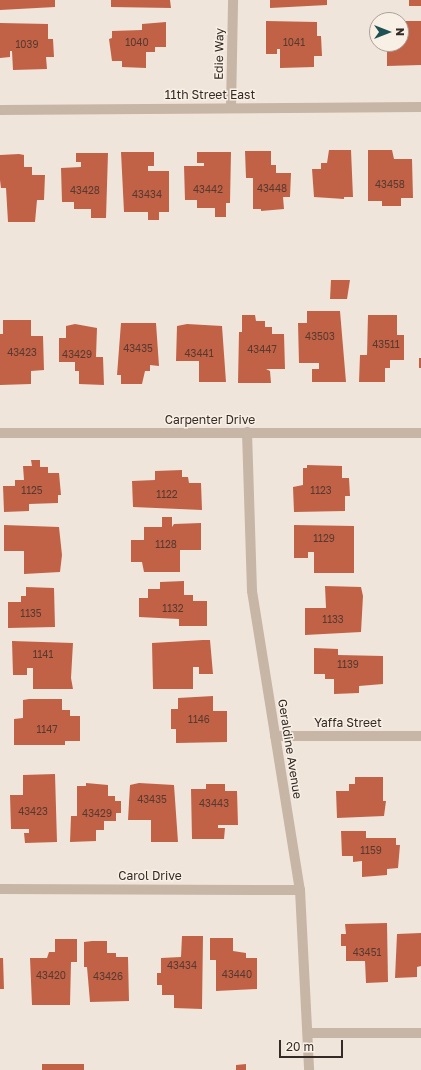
<!DOCTYPE html>
<style>
body{margin:0}
#map{position:relative;width:421px;height:1070px;overflow:hidden;background:#f0e5da;font-family:"Golos Text",sans-serif}
div>[style]{position:absolute}
.building>*{inset:0;background:#c16247}
.street>*{height:10px;margin:-5px;padding:0 5px;transform-origin:5px;border-radius:5px;background:#c7b5a6}
span{translate:-50% -50%;white-space:nowrap;text-align:center;line-height:1.15;-webkit-text-stroke:3px #f8efe5;paint-order:stroke}
.number-label{font-size:10px;color:#57392f}
.number-label span{-webkit-text-stroke-width:0}
.street-label{font-size:12px;color:#342b27}
.north{position:absolute;left:369px;top:12px;width:40px;height:40px;box-sizing:border-box;background:#f8efe5;border:1px solid #aaa199;border-radius:50%;rotate:90deg;font-size:11px;font-weight:700;line-height:16px;text-align:center;color:#342b27}
.north::after{content:'';display:block;margin:auto;width:14px;height:18px;background:#1e5153;clip-path:polygon(50% 0,100% 100%,50% 72%,0 100%)}
.scale{position:absolute;left:279px;top:1040px;width:64px;height:18px;box-sizing:border-box;border:2px solid #342b27;border-top:0;padding-left:5px;font-size:12px;line-height:14px;white-space:nowrap;color:#342b27;-webkit-text-stroke:3px #f8efe5;paint-order:stroke}
</style>
<div id="map">
<div class="building">
<div style="clip-path:polygon(0 0,55px 0,55px 7px,0 10px)"></div>
<div style="clip-path:polygon(111px 0,170px 0,171px 8px,111px 7px)"></div>
<div style="clip-path:polygon(270px 0,327px 0,327px 5px,270px 8px)"></div>
<div style="clip-path:polygon(409px 0,421px 0,421px 6px,409px 6px)"></div>
<div style="clip-path:polygon(266px 21px,317px 22px,317px 36px,321px 36px,322px 56px,314px 56px,314px 67px,280px 68px,280px 49px,277px 49px,277px 54px,266px 54px)"></div>
<div style="clip-path:polygon(401px 21px,421px 21px,421px 65px,387px 66px,387px 44px,401px 44px)"></div>
<div style="clip-path:polygon(166px 22px,166px 47px,155px 47px,155px 52px,146px 52px,146px 68px,122px 67px,122px 61px,112px 61px,109px 39px,112px 38px,112px 31px,142px 30px,142px 24px)"></div>
<div style="clip-path:polygon(0 23px,48px 24px,48px 39px,53px 39px,54px 57px,46px 57px,47px 69px,13px 70px,12px 51px,10px 51px,10px 57px,0 58px)"></div>
<div style="clip-path:polygon(329px 150px,351px 150px,353px 197px,344px 197px,344px 199px,314px 197px,312px 169px,321px 169px,321px 163px,327px 163px)"></div>
<div style="clip-path:polygon(368px 150px,392px 150px,394px 159px,412px 159px,413px 198px,401px 198px,401px 206px,382px 206px,382px 201px,368px 201px)"></div>
<div style="clip-path:polygon(245px 151px,271px 151px,271px 165px,276px 165px,276px 173px,291px 173px,290px 197px,283px 197px,284px 209px,261px 211px,261px 209px,253px 209px,253px 178px,246px 178px)"></div>
<div style="clip-path:polygon(121px 152px,154px 152px,154px 166px,148px 166px,148px 171px,169px 171px,169px 212px,159px 212px,159px 220px,148px 220px,148px 212px,124px 212px)"></div>
<div style="clip-path:polygon(197px 152px,231px 152px,230px 203px,226px 203px,226px 217px,215px 217px,215px 208px,197px 208px,197px 200px,185px 200px,184px 166px,204px 166px,204px 163px,197px 163px)"></div>
<div style="clip-path:polygon(76px 153px,108px 153px,106px 218px,91px 218px,91px 209px,74px 209px,74px 202px,62px 202px,61px 168px,81px 167px,81px 162px,76px 162px)"></div>
<div style="clip-path:polygon(19px 154px,24px 155px,24px 167px,32px 167px,32px 175px,45px 175px,44px 200px,37px 200px,35px 222px,8px 222px,6px 188px,1px 188px,0 180px,0 155px)"></div>
<div style="clip-path:polygon(331px 280px,350px 280px,347px 299px,330px 299px)"></div>
<div style="clip-path:polygon(307px 311px,340px 311px,346px 382px,312px 382px,312px 369px,319px 369px,319px 363px,299px 363px,298px 323px,307px 323px)"></div>
<div style="clip-path:polygon(242px 315px,255px 315px,256px 321px,265px 321px,265px 327px,272px 327px,272px 334px,284px 334px,285px 369px,266px 369px,270px 371px,271px 383px,238px 383px,239px 332px,242px 332px)"></div>
<div style="clip-path:polygon(368px 315px,397px 315px,397px 335px,404px 335px,404px 360px,390px 360px,390px 368px,385px 368px,385px 382px,359px 382px,360px 355px,367px 355px)"></div>
<div style="clip-path:polygon(3px 320px,31px 320px,31px 336px,43px 336px,44px 370px,31px 371px,31px 384px,0 385px,0 334px,3px 334px)"></div>
<div style="clip-path:polygon(121px 323px,156px 323px,159px 366px,150px 365px,150px 371px,145px 371px,142px 384px,121px 384px,121px 375px,117px 375px)"></div>
<div style="clip-path:polygon(75px 324px,97px 328px,96px 357px,103px 357px,104px 385px,79px 384px,79px 371px,75px 371px,75px 362px,59px 362px,59px 338px,66px 338px,66px 326px)"></div>
<div style="clip-path:polygon(187px 324px,222px 326px,226px 382px,199px 382px,199px 361px,176px 361px,177px 326px)"></div>
<div style="clip-path:polygon(419px 358px,421px 358px,421px 368px,419px 368px)"></div>
<div style="clip-path:polygon(31px 460px,40px 460px,40px 467px,48px 467px,48px 473px,59px 473px,61px 495px,58px 495px,58px 503px,29px 504px,29px 511px,4px 512px,3px 486px,15px 486px,15px 480px,24px 480px,23px 466px,32px 466px)"></div>
<div style="clip-path:polygon(307px 465px,342px 466px,342px 478px,349px 478px,350px 496px,345px 496px,345px 511px,294px 512px,293px 487px,303px 485px,303px 468px,307px 468px)"></div>
<div style="clip-path:polygon(182px 470px,182px 477px,188px 477px,189px 483px,201px 483px,202px 510px,133px 507px,132px 481px,155px 480px,155px 471px)"></div>
<div style="clip-path:polygon(162px 517px,172px 517px,172px 527px,174px 524px,201px 523px,201px 550px,180px 550px,180px 572px,144px 572px,142px 562px,131px 562px,131px 540px,144px 540px,144px 527px,162px 527px)"></div>
<div style="clip-path:polygon(4px 525px,59px 527px,62px 555px,60px 572px,24px 574px,24px 551px,4px 551px)"></div>
<div style="clip-path:polygon(294px 525px,354px 526px,354px 573px,314px 573px,314px 552px,308px 552px,308px 558px,294px 558px)"></div>
<div style="clip-path:polygon(184px 581px,184px 595px,193px 595px,193px 601px,207px 601px,207px 626px,179px 626px,179px 619px,139px 617px,139px 598px,148px 598px,148px 589px,160px 589px,160px 582px)"></div>
<div style="clip-path:polygon(325px 586px,361px 587px,363px 596px,361px 632px,305px 635px,305px 608px,326px 608px)"></div>
<div style="clip-path:polygon(26px 587px,54px 588px,55px 627px,8px 628px,8px 602px,21px 602px,21px 596px,26px 596px)"></div>
<div style="clip-path:polygon(203px 640px,210px 640px,213px 674px,199px 674px,199px 667px,193px 667px,193px 689px,153px 689px,152px 643px)"></div>
<div style="clip-path:polygon(12px 641px,73px 643px,71px 678px,73px 689px,33px 689px,33px 668px,27px 668px,27px 675px,13px 675px)"></div>
<div style="clip-path:polygon(314px 648px,338px 649px,338px 655px,383px 656px,383px 684px,359px 686px,359px 693px,334px 694px,334px 679px,325px 679px,325px 674px,314px 674px)"></div>
<div style="clip-path:polygon(213px 696px,213px 711px,227px 711px,227px 742px,176px 743px,176px 729px,171px 729px,171px 709px,178px 709px,178px 698px)"></div>
<div style="clip-path:polygon(29px 699px,62px 699px,62px 710px,70px 710px,70px 716px,80px 716px,80px 741px,65px 741px,65px 745px,14px 745px,14px 719px,23px 718px,23px 700px)"></div>
<div style="clip-path:polygon(55px 774px,57px 842px,25px 843px,24px 833px,29px 833px,29px 829px,11px 829px,10px 795px,23px 795px,23px 775px)"></div>
<div style="clip-path:polygon(355px 777px,383px 777px,383px 801px,386px 801px,384px 816px,337px 818px,336px 791px,349px 791px,349px 784px,355px 784px)"></div>
<div style="clip-path:polygon(86px 783px,108px 785px,108px 796px,115px 796px,115px 801px,121px 801px,121px 813px,116px 813px,116px 821px,104px 821px,104px 830px,96px 830px,96px 841px,70px 842px,71px 816px,77px 816px,77px 786px,86px 786px)"></div>
<div style="clip-path:polygon(139px 783px,174px 785px,178px 842px,151px 842px,151px 820px,128px 820px,130px 785px)"></div>
<div style="clip-path:polygon(206px 784px,225px 784px,225px 791px,237px 791px,238px 825px,218px 825px,218px 828px,225px 828px,224px 839px,192px 839px,191px 789px,206px 789px)"></div>
<div style="clip-path:polygon(341px 831px,366px 831px,366px 838px,396px 838px,396px 845px,400px 845px,398px 868px,387px 869px,387px 875px,362px 877px,362px 861px,353px 862px,353px 856px,342px 856px)"></div>
<div style="clip-path:polygon(387px 923px,388px 982px,366px 983px,365px 961px,346px 961px,346px 946px,341px 946px,341px 934px,346px 934px,345px 924px)"></div>
<div style="clip-path:polygon(421px 933px,421px 966px,417px 967px,417px 977px,395px 978px,397px 934px)"></div>
<div style="clip-path:polygon(182px 936px,203px 936px,202px 1009px,174px 1008px,174px 995px,162px 995px,162px 985px,157px 985px,157px 973px,161px 973px,161px 958px,181px 957px)"></div>
<div style="clip-path:polygon(210px 938px,233px 938px,233px 951px,246px 953px,246px 958px,257px 958px,257px 989px,216px 991px,216px 960px,210px 960px)"></div>
<div style="clip-path:polygon(55px 939px,77px 939px,77px 962px,71px 962px,70px 1005px,32px 1005px,30px 958px,47px 958px,49px 952px,55px 952px)"></div>
<div style="clip-path:polygon(92px 941px,107px 941px,107px 953px,116px 953px,116px 957px,128px 957px,129px 1001px,90px 1002px,87px 967px,84px 967px,84px 942px)"></div>
<div style="clip-path:polygon(0 958px,3px 958px,4px 989px,0 989px)"></div>
<div style="clip-path:polygon(42px 1064px,84px 1064px,84px 1070px,42px 1070px)"></div>
<div style="clip-path:polygon(246px 1064px,246px 1070px,236px 1070px,236px 1065px)"></div>
</div>
<div class="street">
<div style="left:231px;top:108px;width:108px;rotate:-88.9deg"></div>
<div style="left:0;top:110px;width:421px;rotate:-0.4deg"></div>
<div style="left:247px;top:432px;width:159px;rotate:88.2deg"></div>
<div style="left:252px;top:591px;width:303px;rotate:80.9deg"></div>
<div style="left:300px;top:890px;width:180px;rotate:87.1deg"></div>
<div style="left:0;top:433px;width:421px"></div>
<div style="left:275px;top:736px;width:146px"></div>
<div style="left:0;top:889px;width:300px;rotate:0.2deg"></div>
<div style="left:309px;top:1033px;width:112px"></div>
</div>
<div class="number-label">
<span style="left:137px;top:43px">1040</span>
<span style="left:294px;top:43px">1041</span>
<span style="left:27px;top:45px">1039</span>
<span style="left:390px;top:185px">43458</span>
<span style="left:272px;top:189px">43448</span>
<span style="left:208px;top:190px">43442</span>
<span style="left:85px;top:191px">43428</span>
<span style="left:147px;top:195px">43434</span>
<span style="left:320px;top:337px">43503</span>
<span style="left:386px;top:345px">43511</span>
<span style="left:138px;top:349px">43435</span>
<span style="left:262px;top:350px">43447</span>
<span style="left:22px;top:353px">43423</span>
<span style="left:199px;top:354px">43441</span>
<span style="left:77px;top:355px">43429</span>
<span style="left:32px;top:491px">1125</span>
<span style="left:321px;top:491px">1123</span>
<span style="left:167px;top:495px">1122</span>
<span style="left:324px;top:539px">1129</span>
<span style="left:166px;top:545px">1128</span>
<span style="left:173px;top:609px">1132</span>
<span style="left:31px;top:614px">1135</span>
<span style="left:333px;top:620px">1133</span>
<span style="left:43px;top:655px">1141</span>
<span style="left:348px;top:665px">1139</span>
<span style="left:199px;top:720px">1146</span>
<span style="left:47px;top:730px">1147</span>
<span style="left:152px;top:800px">43435</span>
<span style="left:214px;top:804px">43443</span>
<span style="left:33px;top:812px">43423</span>
<span style="left:97px;top:814px">43429</span>
<span style="left:371px;top:851px">1159</span>
<span style="left:367px;top:953px">43451</span>
<span style="left:182px;top:966px">43434</span>
<span style="left:237px;top:975px">43440</span>
<span style="left:51px;top:976px">43420</span>
<span style="left:108px;top:977px">43426</span>
</div>
<div class="street-label">
<span style="left:219px;top:54px;rotate:-89deg">Edie Way</span>
<span style="left:210px;top:95px">11th Street East</span>
<span style="left:210px;top:420px">Carpenter Drive</span>
<span style="left:348px;top:723px">Yaffa Street</span>
<span style="left:290px;top:749px;rotate:81deg">Geraldine Avenue</span>
<span style="left:150px;top:876px">Carol Drive</span>
</div>
<div class="north">N</div>
<div class="scale">20 m</div>
</div>
